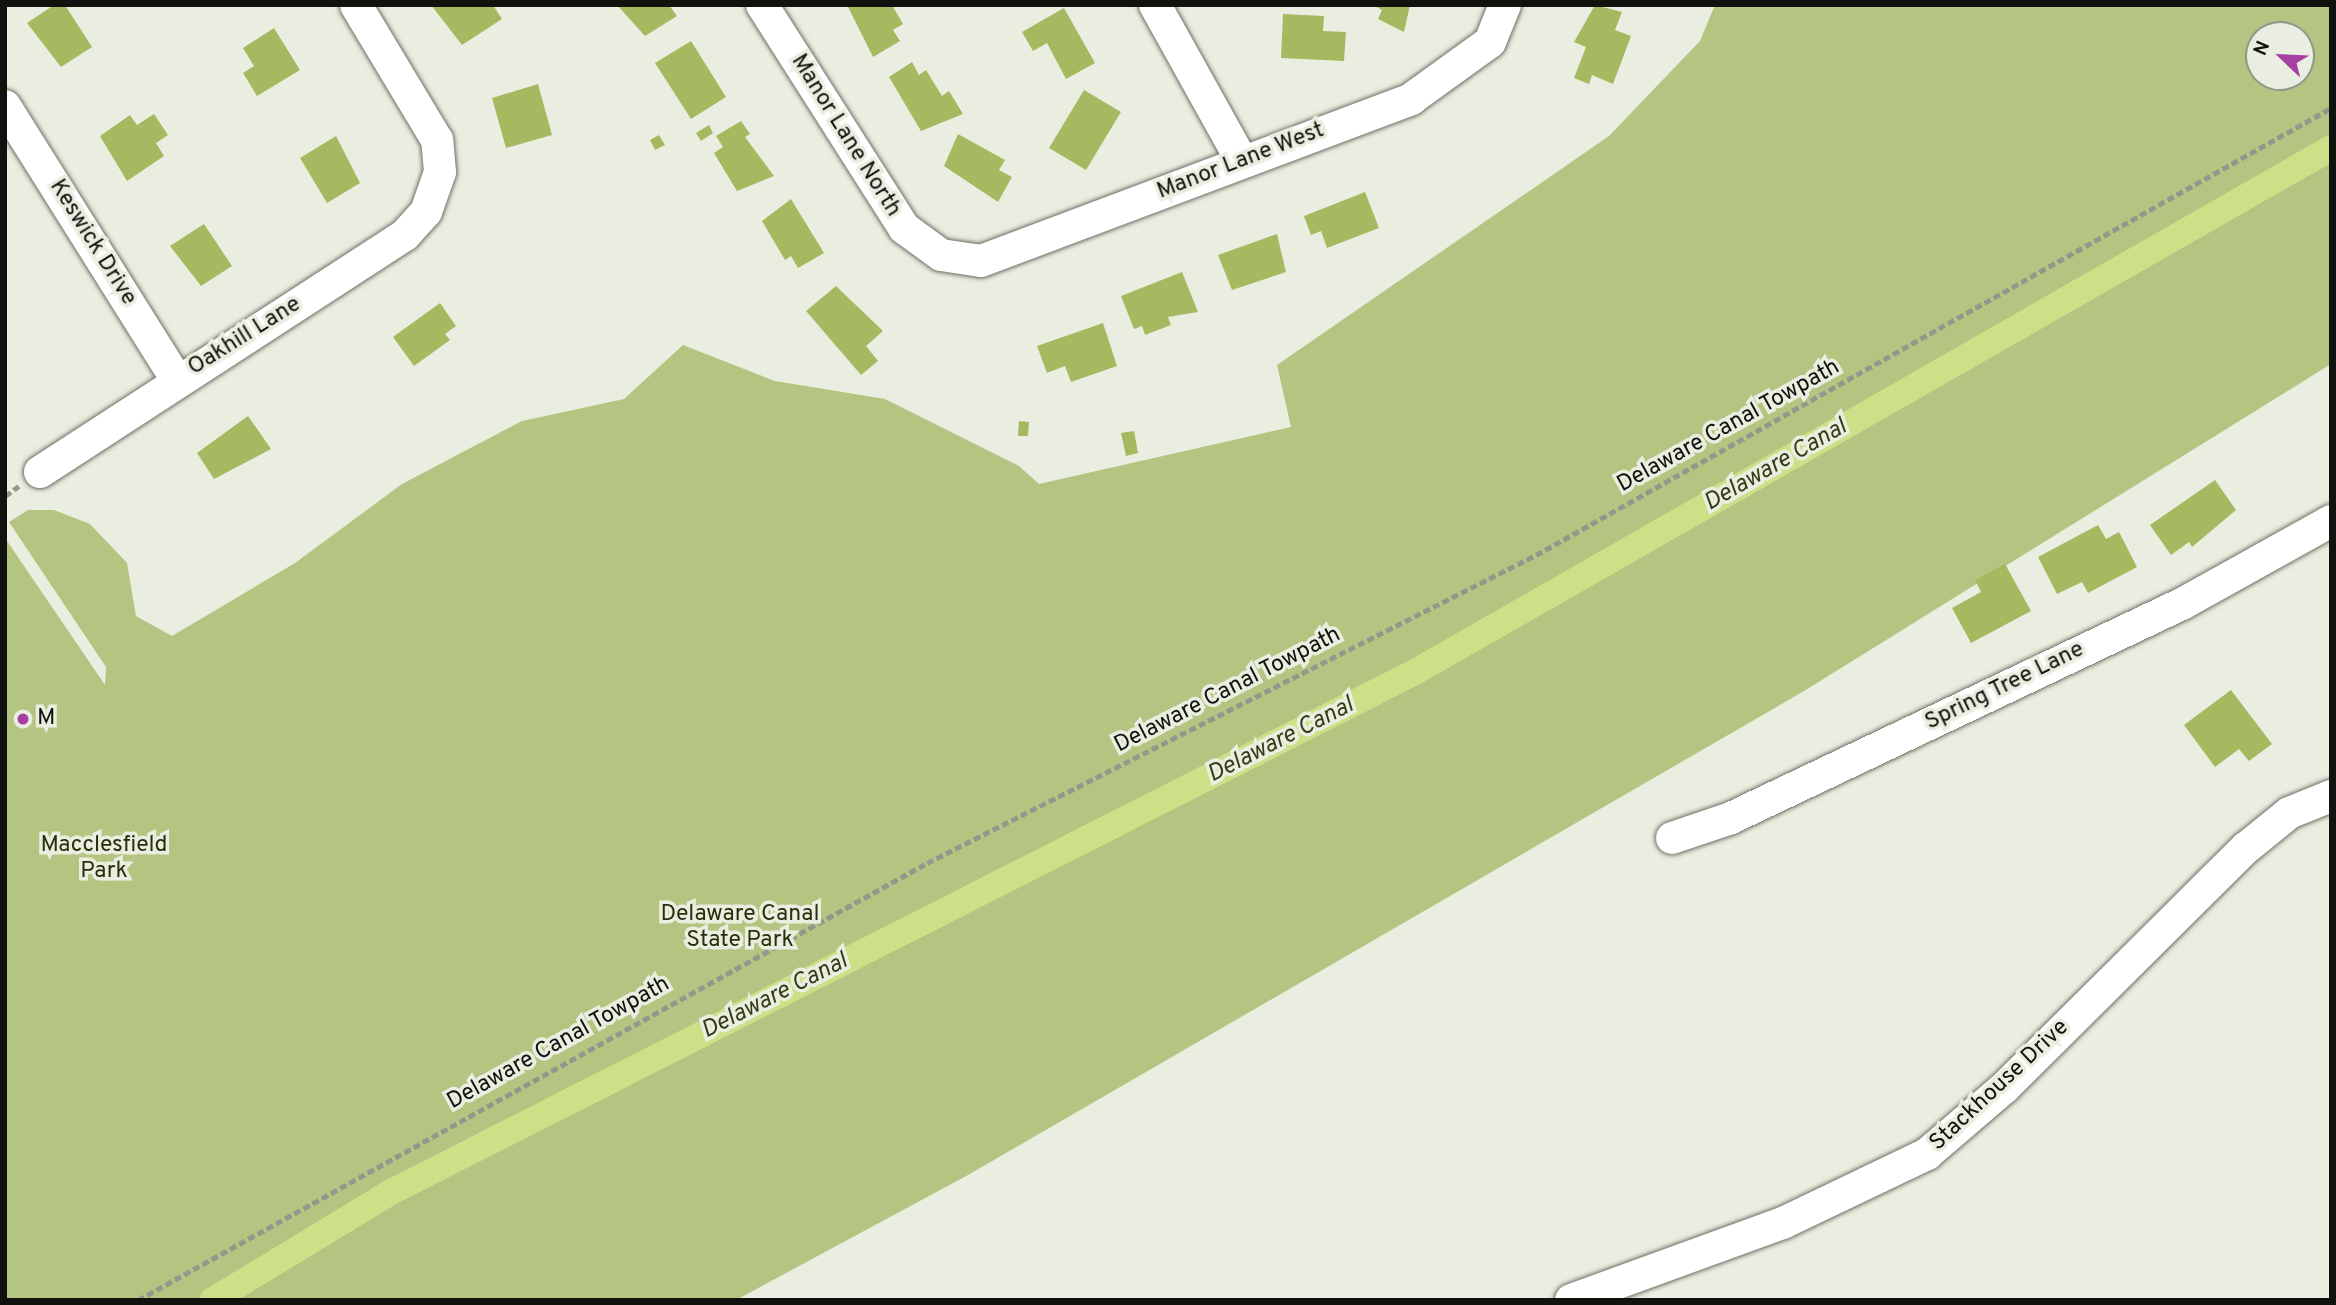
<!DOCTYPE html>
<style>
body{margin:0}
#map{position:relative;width:2336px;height:1305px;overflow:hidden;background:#eaeee0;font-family:Overpass,sans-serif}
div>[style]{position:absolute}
.green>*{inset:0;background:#b4c481}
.canal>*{height:26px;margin:-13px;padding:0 13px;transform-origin:13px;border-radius:13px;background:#cce087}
.building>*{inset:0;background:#a6b961}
.path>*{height:4.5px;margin-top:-2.25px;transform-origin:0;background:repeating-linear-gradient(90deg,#94978c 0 7px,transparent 0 10.5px)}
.roads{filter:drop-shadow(0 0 2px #6d7165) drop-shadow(0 0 2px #6d7165)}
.minor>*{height:32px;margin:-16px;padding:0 16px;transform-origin:16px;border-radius:16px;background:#fff}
.dots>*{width:19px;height:19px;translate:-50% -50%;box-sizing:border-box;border:4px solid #eaeee0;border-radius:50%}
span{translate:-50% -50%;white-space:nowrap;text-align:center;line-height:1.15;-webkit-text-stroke:7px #eaeee0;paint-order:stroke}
.street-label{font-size:23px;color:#11120d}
.poi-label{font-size:23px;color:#11120d}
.left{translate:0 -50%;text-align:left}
.park-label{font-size:23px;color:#282f09}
.water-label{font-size:24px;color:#343c16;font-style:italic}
.frame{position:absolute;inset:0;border:7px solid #11120d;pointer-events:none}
.north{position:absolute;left:2245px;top:21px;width:70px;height:70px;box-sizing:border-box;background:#eaeee0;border:2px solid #93968c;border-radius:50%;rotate:293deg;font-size:19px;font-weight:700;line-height:28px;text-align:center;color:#11120d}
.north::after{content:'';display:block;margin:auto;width:24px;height:32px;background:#a740a3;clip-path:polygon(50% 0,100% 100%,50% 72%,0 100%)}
</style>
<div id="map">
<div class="green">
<div style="clip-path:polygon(evenodd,1715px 5px,2331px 5px,2331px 364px,1804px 691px,968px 1175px,736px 1300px,5px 1300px,5px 538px,105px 685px,106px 667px,9px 522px,28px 510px,54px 510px,90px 524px,127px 563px,136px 616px,172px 636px,295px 563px,402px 484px,522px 421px,624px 399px,683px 345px,775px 381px,885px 399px,1019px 466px,1039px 484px,1291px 427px,1277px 365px,1609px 136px,1700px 41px,1715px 5px,2259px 35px,2301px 35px,2301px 77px,2259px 77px,2259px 35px)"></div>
</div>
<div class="canal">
<div style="left:213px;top:1300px;width:210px;rotate:-31.2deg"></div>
<div style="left:393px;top:1191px;width:1146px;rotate:-26.92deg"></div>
<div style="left:1415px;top:672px;width:1055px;rotate:-29.77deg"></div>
</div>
<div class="building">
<div style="clip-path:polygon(54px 5px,65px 5px,92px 47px,61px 67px,27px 23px)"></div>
<div style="clip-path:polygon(431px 5px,493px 5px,502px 19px,462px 45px)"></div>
<div style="clip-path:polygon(617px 5px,669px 5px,677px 16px,645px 36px)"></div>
<div style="clip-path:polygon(847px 5px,892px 5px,903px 24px,893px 30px,900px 41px,873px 57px)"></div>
<div style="clip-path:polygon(1373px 5px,1410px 5px,1404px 32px,1378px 19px,1382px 10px)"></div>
<div style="clip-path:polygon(1595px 5px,1622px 12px,1615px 30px,1631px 36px,1613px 84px,1592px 75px,1589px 84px,1574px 78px,1586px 47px,1574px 42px)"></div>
<div style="clip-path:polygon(1064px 8px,1095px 63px,1066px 79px,1047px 43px,1033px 51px,1022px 32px)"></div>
<div style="clip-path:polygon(1283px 14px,1324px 16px,1323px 31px,1346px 32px,1344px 61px,1281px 58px)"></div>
<div style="clip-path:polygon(274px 28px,300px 70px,257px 96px,243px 73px,254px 66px,243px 48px)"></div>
<div style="clip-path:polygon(691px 41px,726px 97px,691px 119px,655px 63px)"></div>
<div style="clip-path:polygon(912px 62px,919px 75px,926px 70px,942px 96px,949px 91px,963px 114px,921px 131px,889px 77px)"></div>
<div style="clip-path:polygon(538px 84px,552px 135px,506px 148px,492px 98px)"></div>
<div style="clip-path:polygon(1084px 90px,1121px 112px,1086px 170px,1049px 148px)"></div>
<div style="clip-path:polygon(154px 114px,168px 135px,156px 143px,164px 156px,127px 181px,100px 136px,130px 115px,137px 125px)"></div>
<div style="clip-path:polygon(741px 121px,750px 134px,745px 137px,774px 176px,737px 191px,714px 153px,723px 147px,716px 136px)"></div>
<div style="clip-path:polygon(709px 125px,713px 133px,701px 141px,696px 133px)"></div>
<div style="clip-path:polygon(958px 134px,1005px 160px,999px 170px,1012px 177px,998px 202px,944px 166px)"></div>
<div style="clip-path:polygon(659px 135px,665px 145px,655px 150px,650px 140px)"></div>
<div style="clip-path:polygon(336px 136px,360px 183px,327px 203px,300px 158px)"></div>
<div style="clip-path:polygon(1365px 192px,1379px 228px,1327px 248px,1321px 231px,1311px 235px,1304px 216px)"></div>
<div style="clip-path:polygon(791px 199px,824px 253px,798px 268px,791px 256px,785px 260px,762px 221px)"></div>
<div style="clip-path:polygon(204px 224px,232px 266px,201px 286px,170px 246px)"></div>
<div style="clip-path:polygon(1277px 234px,1286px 272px,1232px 290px,1218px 255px)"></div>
<div style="clip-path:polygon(1182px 272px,1198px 312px,1168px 317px,1171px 325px,1145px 335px,1142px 326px,1134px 329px,1121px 296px)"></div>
<div style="clip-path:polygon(836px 286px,883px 331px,866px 346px,878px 361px,861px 375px,806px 311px)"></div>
<div style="clip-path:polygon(440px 303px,456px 326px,445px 334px,450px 340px,414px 366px,393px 337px)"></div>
<div style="clip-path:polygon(1103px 323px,1117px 366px,1071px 382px,1065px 366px,1047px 373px,1037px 346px)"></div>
<div style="clip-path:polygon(248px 416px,271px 449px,214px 479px,197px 453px)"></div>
<div style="clip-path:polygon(1019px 421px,1029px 422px,1028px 436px,1018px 436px)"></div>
<div style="clip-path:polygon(1134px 431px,1138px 453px,1126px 456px,1121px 433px)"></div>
<div style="clip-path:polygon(2215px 480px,2236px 510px,2192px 547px,2189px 542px,2171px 555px,2150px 525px)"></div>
<div style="clip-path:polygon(2098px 525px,2106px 539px,2119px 532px,2137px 567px,2088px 593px,2082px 582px,2057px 594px,2038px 557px)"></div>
<div style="clip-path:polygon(2005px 564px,2031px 611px,1971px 643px,1952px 608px,1981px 592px,1975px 580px)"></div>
<div style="clip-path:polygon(2231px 690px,2272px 744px,2249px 761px,2239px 749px,2215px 767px,2184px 725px)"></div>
</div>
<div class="path">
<div style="left:5px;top:496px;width:17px;rotate:-36deg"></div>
<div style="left:138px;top:1300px;width:902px;rotate:-28.98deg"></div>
<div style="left:927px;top:863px;width:682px;rotate:-26.83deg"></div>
<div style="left:1536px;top:555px;width:912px;rotate:-29.35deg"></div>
</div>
<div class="roads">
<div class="minor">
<div style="left:762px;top:5px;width:264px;rotate:57.5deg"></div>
<div style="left:904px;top:228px;width:46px;rotate:36.1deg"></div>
<div style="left:941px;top:255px;width:40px;rotate:8.5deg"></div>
<div style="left:981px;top:261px;width:460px;rotate:-20.6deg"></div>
<div style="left:1411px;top:99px;width:97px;rotate:-35.8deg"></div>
<div style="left:1490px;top:42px;width:40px;rotate:-68deg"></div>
<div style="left:1155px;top:5px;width:179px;rotate:60.9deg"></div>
<div style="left:5px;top:106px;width:324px;rotate:57.9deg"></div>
<div style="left:40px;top:472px;width:435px;rotate:-33deg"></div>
<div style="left:405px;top:235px;width:31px;rotate:-48deg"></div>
<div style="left:426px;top:212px;width:42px;rotate:-70.7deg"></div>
<div style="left:440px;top:172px;width:32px;rotate:-95deg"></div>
<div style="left:437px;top:140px;width:157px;rotate:-121deg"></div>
<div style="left:1672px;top:838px;width:62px;rotate:-18.7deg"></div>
<div style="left:1731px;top:818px;width:499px;rotate:-25.4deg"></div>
<div style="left:2182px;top:604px;width:171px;rotate:-29.1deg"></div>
<div style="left:1571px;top:1300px;width:226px;rotate:-20deg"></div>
<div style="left:1783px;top:1223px;width:160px;rotate:-25.6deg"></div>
<div style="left:1927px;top:1154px;width:101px;rotate:-40.6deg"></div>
<div style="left:2004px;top:1088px;width:341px;rotate:-44.8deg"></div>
<div style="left:2246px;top:848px;width:55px;rotate:-39.1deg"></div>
<div style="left:2289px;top:813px;width:45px;rotate:-22deg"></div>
</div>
</div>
<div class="dots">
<div style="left:23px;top:719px;background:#a740a3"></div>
</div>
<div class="street-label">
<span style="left:845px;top:136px;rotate:58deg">Manor Lane North</span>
<span style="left:1241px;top:162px;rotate:-21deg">Manor Lane West</span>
<span style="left:92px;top:243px;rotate:58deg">Keswick Drive</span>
<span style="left:245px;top:337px;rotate:-32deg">Oakhill Lane</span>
<span style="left:1729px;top:427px;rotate:-29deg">Delaware Canal Towpath</span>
<span style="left:2005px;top:687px;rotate:-26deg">Spring Tree Lane</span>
<span style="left:1228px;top:691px;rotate:-27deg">Delaware Canal Towpath</span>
<span style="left:559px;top:1044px;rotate:-29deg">Delaware Canal Towpath</span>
<span style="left:2000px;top:1086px;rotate:-43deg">Stackhouse Drive</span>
</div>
<div class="poi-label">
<span class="left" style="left:37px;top:719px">M</span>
</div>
<div class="park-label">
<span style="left:104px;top:859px">Macclesfield<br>Park</span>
<span style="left:740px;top:928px">Delaware Canal<br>State Park</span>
</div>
<div class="water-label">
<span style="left:1776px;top:466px;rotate:-30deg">Delaware Canal</span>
<span style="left:1281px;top:741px;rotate:-27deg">Delaware Canal</span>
<span style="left:775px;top:997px;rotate:-27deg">Delaware Canal</span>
</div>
<div class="frame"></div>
<div class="north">N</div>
</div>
